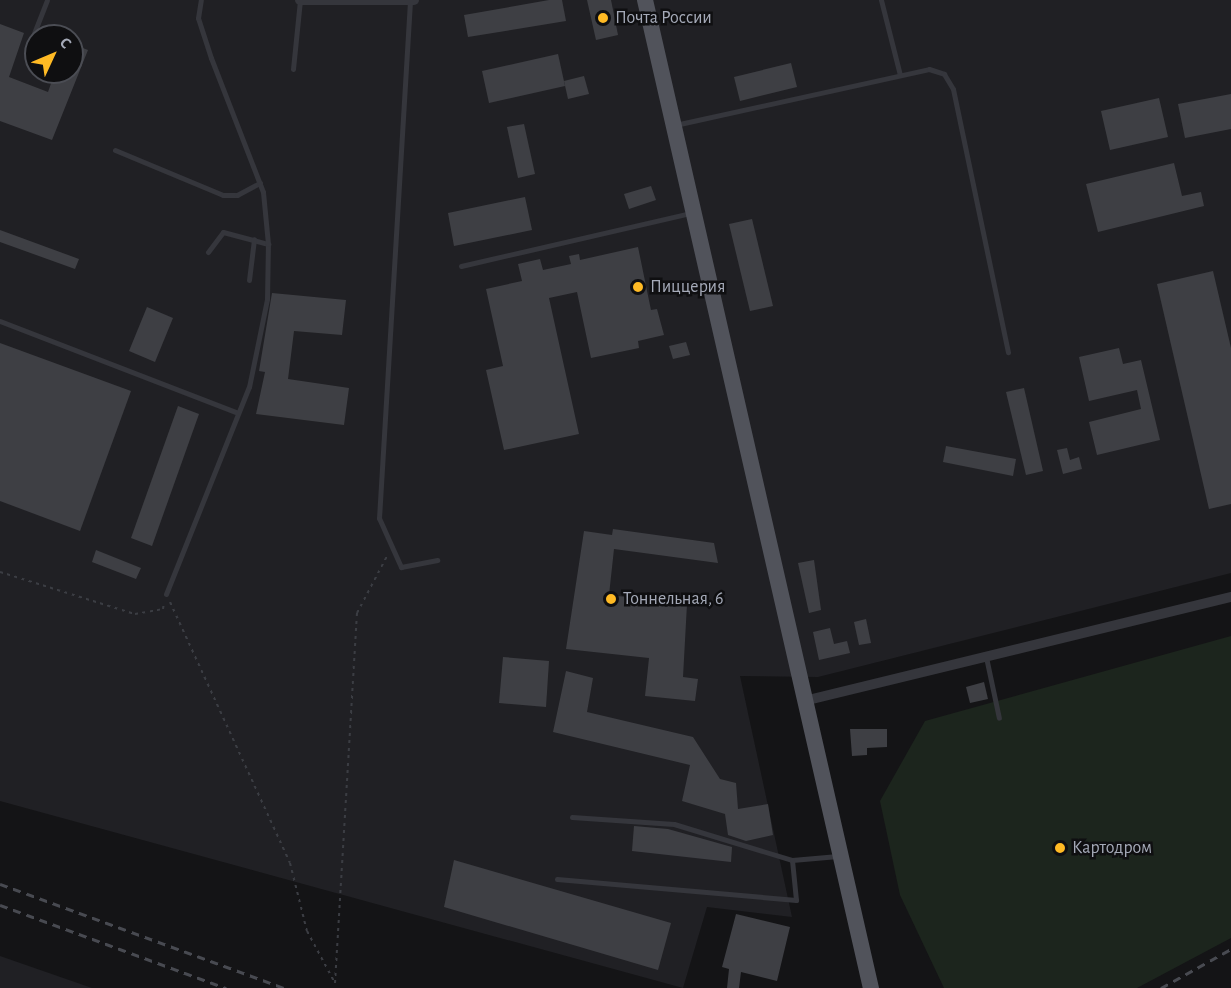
<!DOCTYPE html>
<meta charset="utf-8">
<style>
body{margin:0}
#map{position:relative;width:1231px;height:988px;overflow:hidden;background:#141416;font-family:"Alegreya Sans",sans-serif}
div>[style]{position:absolute}
.built>*{inset:0;background:#202024}
.green>*{inset:0;background:#1c251d}
.building>*{inset:0;background:#3e3f44}
.path>*{height:2px;margin-top:-1px;transform-origin:0;background:repeating-linear-gradient(90deg,#3b3d43 0 3px,transparent 0 7.5px)}
.lane>*{height:5px;margin:-2.5px;padding:0 2.5px;transform-origin:2.5px;border-radius:2.5px;background:#35363c}
.street>*{height:10px;margin:-5px;padding:0 5px;transform-origin:5px;border-radius:5px;background:#35363c}
.primary>*{height:16px;margin:-8px;padding:0 8px;transform-origin:8px;border-radius:8px;background:#51535b}
.rail>*{height:3px;margin-top:-1.5px;transform-origin:0;background:repeating-linear-gradient(90deg,#484a51 0 8px,transparent 0 14px)}
.dots>*{width:16px;height:16px;translate:-50% -50%;box-sizing:border-box;border:3px solid #0f0f11;border-radius:50%}
span{translate:-50% -50%;white-space:nowrap;text-align:center;line-height:1.15;-webkit-text-stroke:5px #0f0f11;paint-order:stroke}
.poi-label{font-size:18px;color:#a5aab8}
.left{translate:0 -50%;text-align:left}
.north{position:absolute;left:24px;top:24px;width:60px;height:60px;box-sizing:border-box;background:#0f0f11;border:2px solid #4b4d54;border-radius:50%;rotate:46deg;font-size:16px;font-weight:700;line-height:24px;text-align:center;color:#a5aab8}
.north::after{content:'';display:block;margin:auto;width:21px;height:27px;background:#ffba24;clip-path:polygon(50% 0,100% 100%,50% 72%,0 100%)}
</style>
<div id="map">
<div class="built">
<div style="clip-path:polygon(evenodd,0 0,1231px 0,1231px 573px,818px 677px,740px 676px,792px 917px,707px 907px,683px 988px,0 801px,0 0,36px 36px,72px 36px,72px 72px,36px 72px,36px 36px)"></div>
<div style="clip-path:polygon(0 956px,92px 988px,0 988px)"></div>
</div>
<div class="green">
<div style="clip-path:polygon(1231px 636px,1231px 938px,1137px 988px,944px 988px,900px 895px,880px 801px,925px 721px)"></div>
</div>
<div class="building">
<div style="clip-path:polygon(549px 0,562px 0,566px 21px,468px 37px,464px 15px)"></div>
<div style="clip-path:polygon(587px 0,611px 0,618px 35px,596px 40px)"></div>
<div style="clip-path:polygon(0 24px,24px 33px,9px 77px,48px 92px,55px 72px,72px 72px,72px 44px,88px 50px,52px 140px,0 121px)"></div>
<div style="clip-path:polygon(558px 54px,565px 86px,489px 103px,482px 71px)"></div>
<div style="clip-path:polygon(791px 63px,797px 87px,740px 101px,734px 77px)"></div>
<div style="clip-path:polygon(584px 76px,589px 94px,568px 99px,564px 81px)"></div>
<div style="clip-path:polygon(1231px 94px,1231px 129px,1185px 138px,1178px 104px)"></div>
<div style="clip-path:polygon(1159px 98px,1168px 137px,1110px 150px,1101px 111px)"></div>
<div style="clip-path:polygon(524px 124px,535px 174px,518px 178px,507px 127px)"></div>
<div style="clip-path:polygon(1174px 163px,1182px 196px,1201px 192px,1204px 206px,1098px 232px,1086px 184px)"></div>
<div style="clip-path:polygon(651px 186px,656px 200px,629px 209px,624px 194px)"></div>
<div style="clip-path:polygon(525px 197px,532px 230px,454px 246px,448px 213px)"></div>
<div style="clip-path:polygon(752px 219px,773px 306px,750px 311px,729px 224px)"></div>
<div style="clip-path:polygon(0 230px,79px 259px,75px 269px,0 242px)"></div>
<div style="clip-path:polygon(638px 247px,651px 310px,657px 309px,664px 335px,638px 341px,639px 348px,591px 358px,577px 292px,549px 298px,579px 434px,504px 450px,486px 370px,503px 366px,486px 289px,522px 281px,518px 264px,540px 259px,543px 270px,571px 264px,569px 256px,579px 254px,580px 260px)"></div>
<div style="clip-path:polygon(1213px 271px,1231px 348px,1231px 504px,1209px 509px,1157px 284px)"></div>
<div style="clip-path:polygon(272px 293px,346px 300px,342px 335px,294px 331px,288px 379px,349px 388px,344px 425px,256px 414px,265px 372px,259px 371px)"></div>
<div style="clip-path:polygon(147px 307px,173px 318px,155px 362px,129px 351px)"></div>
<div style="clip-path:polygon(686px 342px,690px 355px,673px 359px,669px 346px)"></div>
<div style="clip-path:polygon(0 343px,131px 391px,80px 531px,0 501px)"></div>
<div style="clip-path:polygon(1119px 348px,1123px 364px,1141px 360px,1160px 440px,1097px 455px,1089px 422px,1141px 409px,1137px 390px,1089px 401px,1079px 357px)"></div>
<div style="clip-path:polygon(1024px 388px,1043px 471px,1026px 475px,1006px 392px)"></div>
<div style="clip-path:polygon(178px 406px,199px 414px,152px 546px,131px 538px)"></div>
<div style="clip-path:polygon(946px 446px,1016px 459px,1013px 476px,943px 462px)"></div>
<div style="clip-path:polygon(1067px 448px,1070px 460px,1079px 457px,1082px 469px,1063px 474px,1057px 450px)"></div>
<div style="clip-path:polygon(613px 529px,714px 543px,718px 563px,614px 549px,609px 595px,687px 604px,683px 677px,698px 679px,695px 701px,645px 696px,649px 658px,566px 649px,584px 531px,612px 535px)"></div>
<div style="clip-path:polygon(96px 550px,141px 568px,136px 579px,92px 562px)"></div>
<div style="clip-path:polygon(814px 560px,821px 610px,809px 613px,798px 563px)"></div>
<div style="clip-path:polygon(866px 619px,871px 643px,859px 645px,854px 622px)"></div>
<div style="clip-path:polygon(830px 628px,834px 644px,847px 641px,850px 653px,819px 660px,813px 632px)"></div>
<div style="clip-path:polygon(503px 657px,549px 661px,546px 707px,499px 703px)"></div>
<div style="clip-path:polygon(566px 671px,593px 678px,587px 712px,693px 737px,720px 779px,736px 783px,738px 809px,768px 804px,773px 835px,746px 841px,728px 835px,725px 814px,682px 801px,690px 765px,553px 732px)"></div>
<div style="clip-path:polygon(984px 682px,988px 699px,970px 703px,966px 687px)"></div>
<div style="clip-path:polygon(850px 729px,887px 729px,887px 747px,867px 748px,867px 755px,852px 756px)"></div>
<div style="clip-path:polygon(634px 826px,668px 829px,732px 847px,731px 862px,632px 851px)"></div>
<div style="clip-path:polygon(454px 860px,671px 923px,658px 970px,444px 907px)"></div>
<div style="clip-path:polygon(736px 914px,790px 927px,777px 981px,741px 972px,739px 988px,727px 988px,729px 969px,722px 967px)"></div>
</div>
<div class="path">
<div style="left:0;top:572px;width:141px;rotate:17.3deg"></div>
<div style="left:135px;top:614px;width:28px;rotate:-10deg"></div>
<div style="left:163px;top:609px;width:7px;rotate:-82deg"></div>
<div style="left:170px;top:602px;width:287px;rotate:65.3deg"></div>
<div style="left:290px;top:863px;width:70px;rotate:76deg"></div>
<div style="left:307px;top:931px;width:59px;rotate:61.7deg"></div>
<div style="left:335px;top:983px;width:371px;rotate:-86.6deg"></div>
<div style="left:357px;top:613px;width:64px;rotate:-62.2deg"></div>
</div>
<div class="lane">
<div style="left:881px;top:0;width:77px;rotate:75.8deg"></div>
<div style="left:410px;top:1px;width:518px;rotate:93.43deg"></div>
<div style="left:379px;top:518px;width:54px;rotate:65.8deg"></div>
<div style="left:401px;top:567px;width:37px;rotate:-11deg"></div>
<div style="left:29px;top:46px;width:49px;rotate:-68.6deg"></div>
<div style="left:293px;top:69px;width:69px;rotate:-84.2deg"></div>
<div style="left:675px;top:125px;width:260px;rotate:-12.4deg"></div>
<div style="left:929px;top:69px;width:16px;rotate:18deg"></div>
<div style="left:944px;top:74px;width:17px;rotate:59deg"></div>
<div style="left:953px;top:89px;width:269px;rotate:78.2deg"></div>
<div style="left:115px;top:150px;width:117px;rotate:22.6deg"></div>
<div style="left:223px;top:195px;width:14px"></div>
<div style="left:237px;top:195px;width:26px;rotate:-28deg"></div>
<div style="left:208px;top:252px;width:25px;rotate:-53deg"></div>
<div style="left:223px;top:232px;width:47px;rotate:14.9deg"></div>
<div style="left:461px;top:266px;width:235px;rotate:-13deg"></div>
<div style="left:249px;top:280px;width:41px;rotate:-83deg"></div>
<div style="left:0;top:321px;width:255px;rotate:21.1deg"></div>
<div style="left:166px;top:594px;width:223px;rotate:-68.2deg"></div>
<div style="left:249px;top:387px;width:90px;rotate:-78.4deg"></div>
<div style="left:267px;top:299px;width:55px;rotate:-89deg"></div>
<div style="left:268px;top:244px;width:52px;rotate:-95.5deg"></div>
<div style="left:263px;top:192px;width:144px;rotate:-111.2deg"></div>
<div style="left:211px;top:58px;width:42px;rotate:-108deg"></div>
<div style="left:198px;top:18px;width:18px;rotate:-81deg"></div>
<div style="left:986px;top:657px;width:62px;rotate:78deg"></div>
<div style="left:572px;top:817px;width:102px;rotate:3.9deg"></div>
<div style="left:674px;top:824px;width:123px;rotate:17deg"></div>
<div style="left:792px;top:860px;width:46px;rotate:-5deg"></div>
<div style="left:557px;top:879px;width:240px;rotate:5deg"></div>
<div style="left:796px;top:900px;width:40px;rotate:-95.7deg"></div>
</div>
<div class="street">
<div style="left:300px;top:0;width:114px"></div>
<div style="left:804px;top:701px;width:439px;rotate:-13.7deg"></div>
</div>
<div class="primary">
<div style="left:645px;top:0;width:1014px;rotate:77.12deg"></div>
</div>
<div class="rail">
<div style="left:0;top:884px;width:302px;rotate:20.1deg"></div>
<div style="left:0;top:905px;width:241px;rotate:20.2deg"></div>
<div style="left:1161px;top:988px;width:80px;rotate:-29.1deg"></div>
</div>
<div class="dots">
<div style="left:603px;top:18px;background:#ffba24"></div>
<div style="left:638px;top:287px;background:#ffba24"></div>
<div style="left:611px;top:599px;background:#ffba24"></div>
<div style="left:1060px;top:848px;background:#ffba24"></div>
</div>
<div class="poi-label">
<span class="left" style="left:615px;top:18px">Почта России</span>
<span class="left" style="left:650px;top:287px">Пиццерия</span>
<span class="left" style="left:623px;top:599px">Тоннельная, 6</span>
<span class="left" style="left:1072px;top:848px">Картодром</span>
</div>
<div class="north">С</div>
</div>
